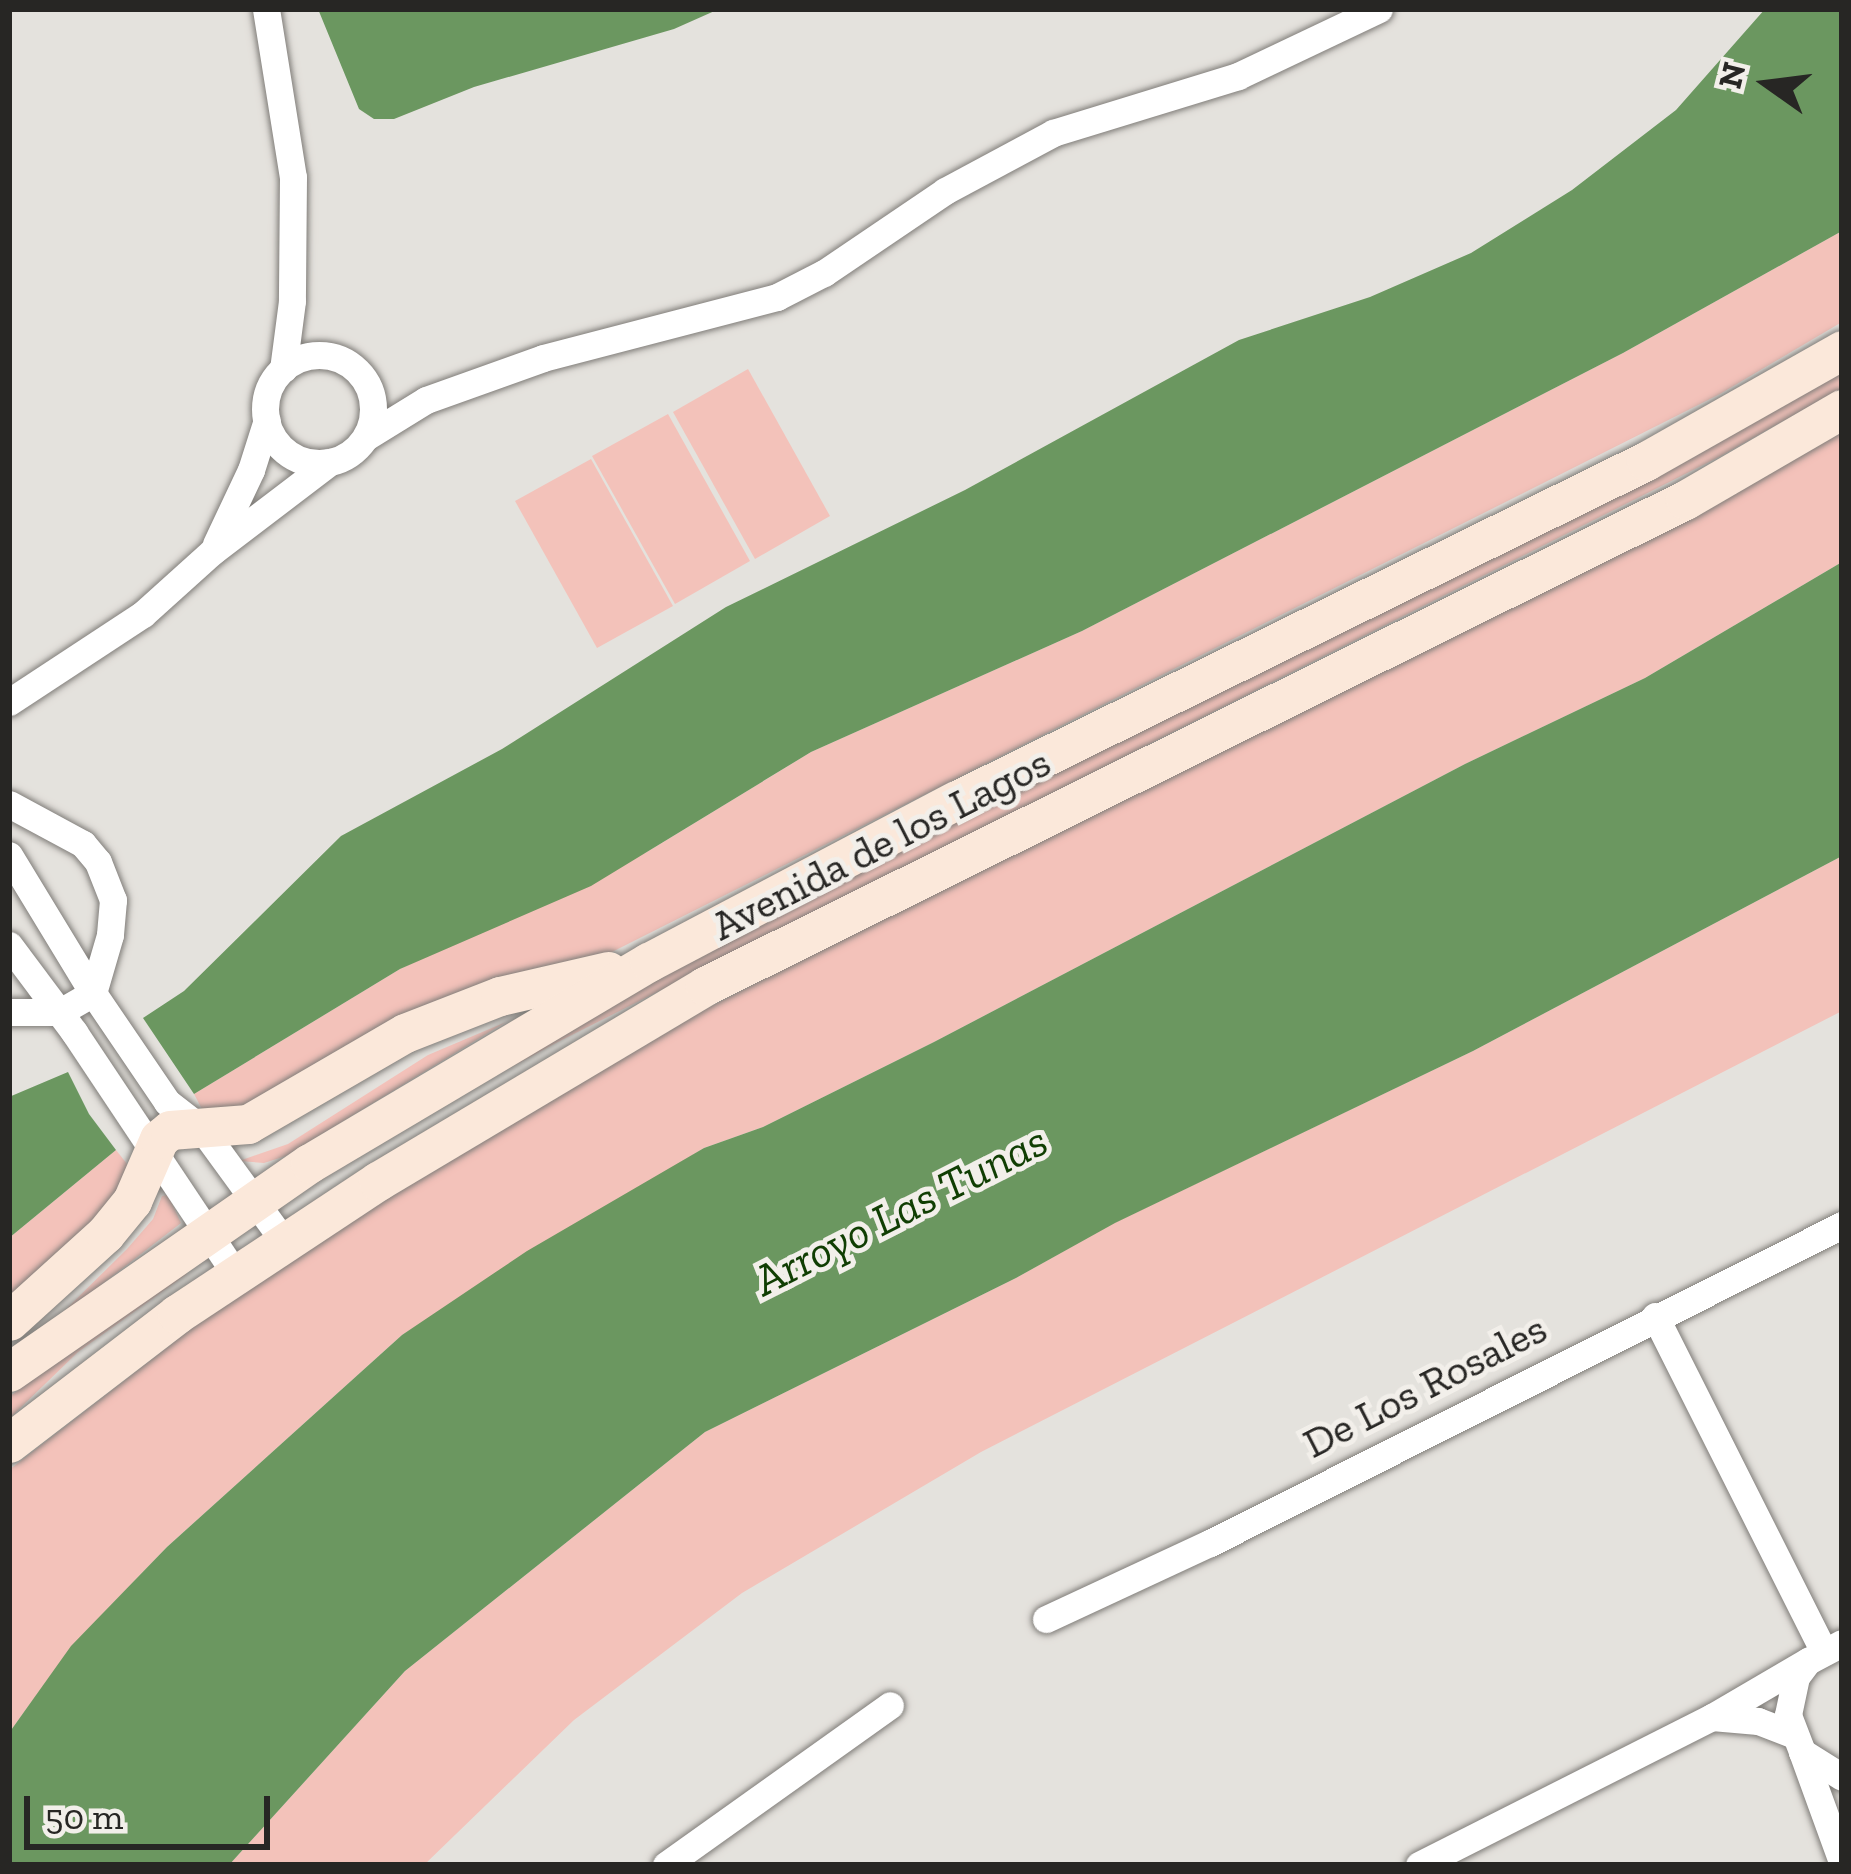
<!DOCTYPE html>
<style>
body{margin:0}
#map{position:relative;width:1851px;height:1874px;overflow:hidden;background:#e4e2dd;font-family:"Zilla Slab",serif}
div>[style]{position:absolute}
.green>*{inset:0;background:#f3c2ba}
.water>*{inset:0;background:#6b9760}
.roads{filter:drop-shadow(0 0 3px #807d79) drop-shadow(0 0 3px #807d79)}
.street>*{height:27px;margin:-13.5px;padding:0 13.5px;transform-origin:13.5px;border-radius:13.5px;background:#fff}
.street>.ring{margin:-13.5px;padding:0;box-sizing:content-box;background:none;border:27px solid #fff;border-radius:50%}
.secondary>*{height:39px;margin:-19.5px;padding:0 19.5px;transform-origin:19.5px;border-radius:19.5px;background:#fbe8da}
span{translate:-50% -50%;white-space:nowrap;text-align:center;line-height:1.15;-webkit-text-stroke:10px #f2efea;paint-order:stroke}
.street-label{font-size:42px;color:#272624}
.water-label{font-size:45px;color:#103e03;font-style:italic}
.frame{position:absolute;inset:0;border:12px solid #272624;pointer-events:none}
.north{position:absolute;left:1707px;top:24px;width:120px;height:120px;-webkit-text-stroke:9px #f2efea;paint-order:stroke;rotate:284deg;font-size:33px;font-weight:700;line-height:48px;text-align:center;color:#272624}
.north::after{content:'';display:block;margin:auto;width:42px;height:54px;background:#272624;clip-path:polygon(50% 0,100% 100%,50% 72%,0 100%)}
.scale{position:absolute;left:24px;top:1796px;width:246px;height:54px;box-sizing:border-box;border:6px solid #272624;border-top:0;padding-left:15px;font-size:36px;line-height:42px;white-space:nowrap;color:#272624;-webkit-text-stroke:9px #f2efea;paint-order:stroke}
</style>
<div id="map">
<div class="green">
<div style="clip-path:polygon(1842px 231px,1842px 322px,1720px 394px,606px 955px,264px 1107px,203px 1111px,194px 1094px,400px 969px,647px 852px,811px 752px,1082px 631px,1623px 353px)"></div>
<div style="clip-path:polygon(1842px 368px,1842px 388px,1719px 457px,556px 1043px,441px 1105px,289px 1200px,289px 1195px,602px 1002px)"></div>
<div style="clip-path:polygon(748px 369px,830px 516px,755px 559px,673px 412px)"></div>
<div style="clip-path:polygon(668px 414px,750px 561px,675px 604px,592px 456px)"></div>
<div style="clip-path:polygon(1842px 426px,1842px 562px,1645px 678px,1465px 764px,934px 1042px,763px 1127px,704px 1148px,402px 1335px,167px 1547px,72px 1646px,9px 1733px,9px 1470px,213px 1312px,417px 1172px,620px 1053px)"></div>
<div style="clip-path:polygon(591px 459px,673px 606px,597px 648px,515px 501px)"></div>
<div style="clip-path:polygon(1842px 856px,1842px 1011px,981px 1452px,742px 1593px,574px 1720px,424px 1865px,229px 1865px,405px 1671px,705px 1432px,1016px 1278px,1114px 1223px,1473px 1051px)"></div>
<div style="clip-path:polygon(506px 1022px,286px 1156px,264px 1163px,239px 1161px,288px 1144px,428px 1055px)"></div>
<div style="clip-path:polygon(116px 1150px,135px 1174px,9px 1316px,9px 1238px)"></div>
<div style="clip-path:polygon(168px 1195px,181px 1223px,52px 1323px,127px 1249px,153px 1219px,162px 1196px)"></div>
<div style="clip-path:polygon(183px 1267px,187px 1274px,78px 1352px,9px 1419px,9px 1397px)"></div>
</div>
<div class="water">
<div style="clip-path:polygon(318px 9px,719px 9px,674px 29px,474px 87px,394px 119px,374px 119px,359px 109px)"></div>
<div style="clip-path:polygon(1765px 9px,1842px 9px,1842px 231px,1623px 353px,1082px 631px,811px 752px,591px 886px,400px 969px,194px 1094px,143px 1018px,184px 991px,341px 836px,502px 749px,726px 607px,965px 490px,1239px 340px,1370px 297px,1471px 253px,1572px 190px,1676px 110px)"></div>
<div style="clip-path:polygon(1842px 562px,1842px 856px,1473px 1051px,1115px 1223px,1016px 1278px,705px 1432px,405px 1671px,229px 1865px,9px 1865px,9px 1733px,71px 1646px,167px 1547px,402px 1335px,527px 1251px,704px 1148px,763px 1127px,934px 1042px,1465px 764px,1645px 678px)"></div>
<div style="clip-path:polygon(68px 1072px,89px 1114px,116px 1150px,9px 1238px,9px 1097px)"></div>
</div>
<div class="roads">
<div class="street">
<div style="left:266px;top:9px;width:170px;rotate:80.9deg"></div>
<div style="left:293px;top:177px;width:124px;rotate:90.5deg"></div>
<div style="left:292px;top:301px;width:69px;rotate:97.5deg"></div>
<div class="ring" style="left:265px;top:355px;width:81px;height:81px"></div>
<div style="left:366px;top:437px;width:70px;rotate:-31.7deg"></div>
<div style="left:426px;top:400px;width:124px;rotate:-19.7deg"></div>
<div style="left:543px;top:358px;width:242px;rotate:-14.6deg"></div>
<div style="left:777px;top:297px;width:53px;rotate:-27.1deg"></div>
<div style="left:824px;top:273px;width:146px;rotate:-34.1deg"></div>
<div style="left:945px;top:191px;width:123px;rotate:-28.2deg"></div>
<div style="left:1053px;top:133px;width:194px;rotate:-17.1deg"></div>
<div style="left:1238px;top:76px;width:156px;rotate:-25.4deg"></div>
<div style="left:216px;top:544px;width:82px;rotate:-64.7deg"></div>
<div style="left:251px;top:470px;width:52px;rotate:-72.3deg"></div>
<div style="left:9px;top:702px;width:160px;rotate:-33.3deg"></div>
<div style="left:143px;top:614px;width:94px;rotate:-42deg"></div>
<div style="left:213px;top:551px;width:147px;rotate:-37.3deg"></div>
<div style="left:9px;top:804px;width:84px;rotate:28.4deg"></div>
<div style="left:83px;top:844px;width:23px;rotate:50deg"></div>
<div style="left:98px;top:862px;width:41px;rotate:68.5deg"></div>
<div style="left:113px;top:900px;width:35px;rotate:95deg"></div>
<div style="left:110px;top:935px;width:60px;rotate:106.3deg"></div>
<div style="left:93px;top:993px;width:38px;rotate:150deg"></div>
<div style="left:60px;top:1012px;width:51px;rotate:180deg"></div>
<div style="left:9px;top:855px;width:162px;rotate:58.7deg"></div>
<div style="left:93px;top:993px;width:132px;rotate:55.8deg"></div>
<div style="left:167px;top:1102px;width:44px;rotate:37.6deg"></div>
<div style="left:202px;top:1129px;width:141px;rotate:53.9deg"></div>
<div style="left:9px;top:945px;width:109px;rotate:53.2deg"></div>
<div style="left:74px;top:1032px;width:292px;rotate:56.3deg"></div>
<div style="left:1655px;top:1316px;width:374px;rotate:63.3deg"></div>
<div style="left:1046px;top:1619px;width:181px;rotate:-24.9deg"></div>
<div style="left:1210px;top:1543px;width:707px;rotate:-26.71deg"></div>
<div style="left:1842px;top:1643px;width:38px;rotate:152deg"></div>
<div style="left:1808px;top:1661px;width:20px;rotate:127deg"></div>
<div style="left:1796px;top:1677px;width:39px;rotate:102deg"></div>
<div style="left:1788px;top:1715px;width:40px;rotate:69deg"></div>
<div style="left:1802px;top:1752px;width:47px;rotate:32deg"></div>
<div style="left:1712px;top:1717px;width:46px;rotate:5deg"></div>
<div style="left:1758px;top:1721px;width:36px;rotate:21deg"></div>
<div style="left:1802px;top:1752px;width:117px;rotate:70deg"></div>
<div style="left:666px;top:1865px;width:275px;rotate:-35.5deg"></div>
<div style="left:1419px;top:1865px;width:328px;rotate:-26.8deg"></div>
<div style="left:1712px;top:1717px;width:111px;rotate:-30.3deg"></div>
</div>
<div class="secondary">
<div style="left:9px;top:1321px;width:130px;rotate:-42.2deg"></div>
<div style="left:105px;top:1234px;width:43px;rotate:-50.7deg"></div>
<div style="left:132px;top:1201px;width:68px;rotate:-66.5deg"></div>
<div style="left:159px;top:1139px;width:14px;rotate:-39deg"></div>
<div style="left:170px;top:1130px;width:78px;rotate:-4.4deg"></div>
<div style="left:248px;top:1124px;width:181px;rotate:-30.1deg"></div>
<div style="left:405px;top:1033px;width:102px;rotate:-21.3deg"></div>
<div style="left:500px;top:996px;width:111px;rotate:-13deg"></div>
<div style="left:9px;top:1372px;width:366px;rotate:-34.8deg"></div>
<div style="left:310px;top:1163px;width:394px;rotate:-30.7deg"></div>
<div style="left:649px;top:962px;width:346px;rotate:-27.8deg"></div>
<div style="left:955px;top:801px;width:770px;rotate:-26.2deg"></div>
<div style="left:1646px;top:461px;width:225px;rotate:-29.5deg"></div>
<div style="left:9px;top:1443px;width:212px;rotate:-37.5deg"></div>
<div style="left:177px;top:1314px;width:241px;rotate:-33.5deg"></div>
<div style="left:378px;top:1181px;width:381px;rotate:-30.8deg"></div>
<div style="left:705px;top:986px;width:1094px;rotate:-26.38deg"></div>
<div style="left:1685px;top:500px;width:181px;rotate:-30.1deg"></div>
</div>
</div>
<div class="street-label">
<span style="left:881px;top:844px;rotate:-27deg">Avenida de los Lagos</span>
<span style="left:1425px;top:1386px;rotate:-27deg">De Los Rosales</span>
</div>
<div class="water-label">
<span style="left:901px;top:1211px;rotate:-27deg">Arroyo Las Tunas</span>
</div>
<div class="frame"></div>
<div class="north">N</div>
<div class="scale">50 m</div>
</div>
